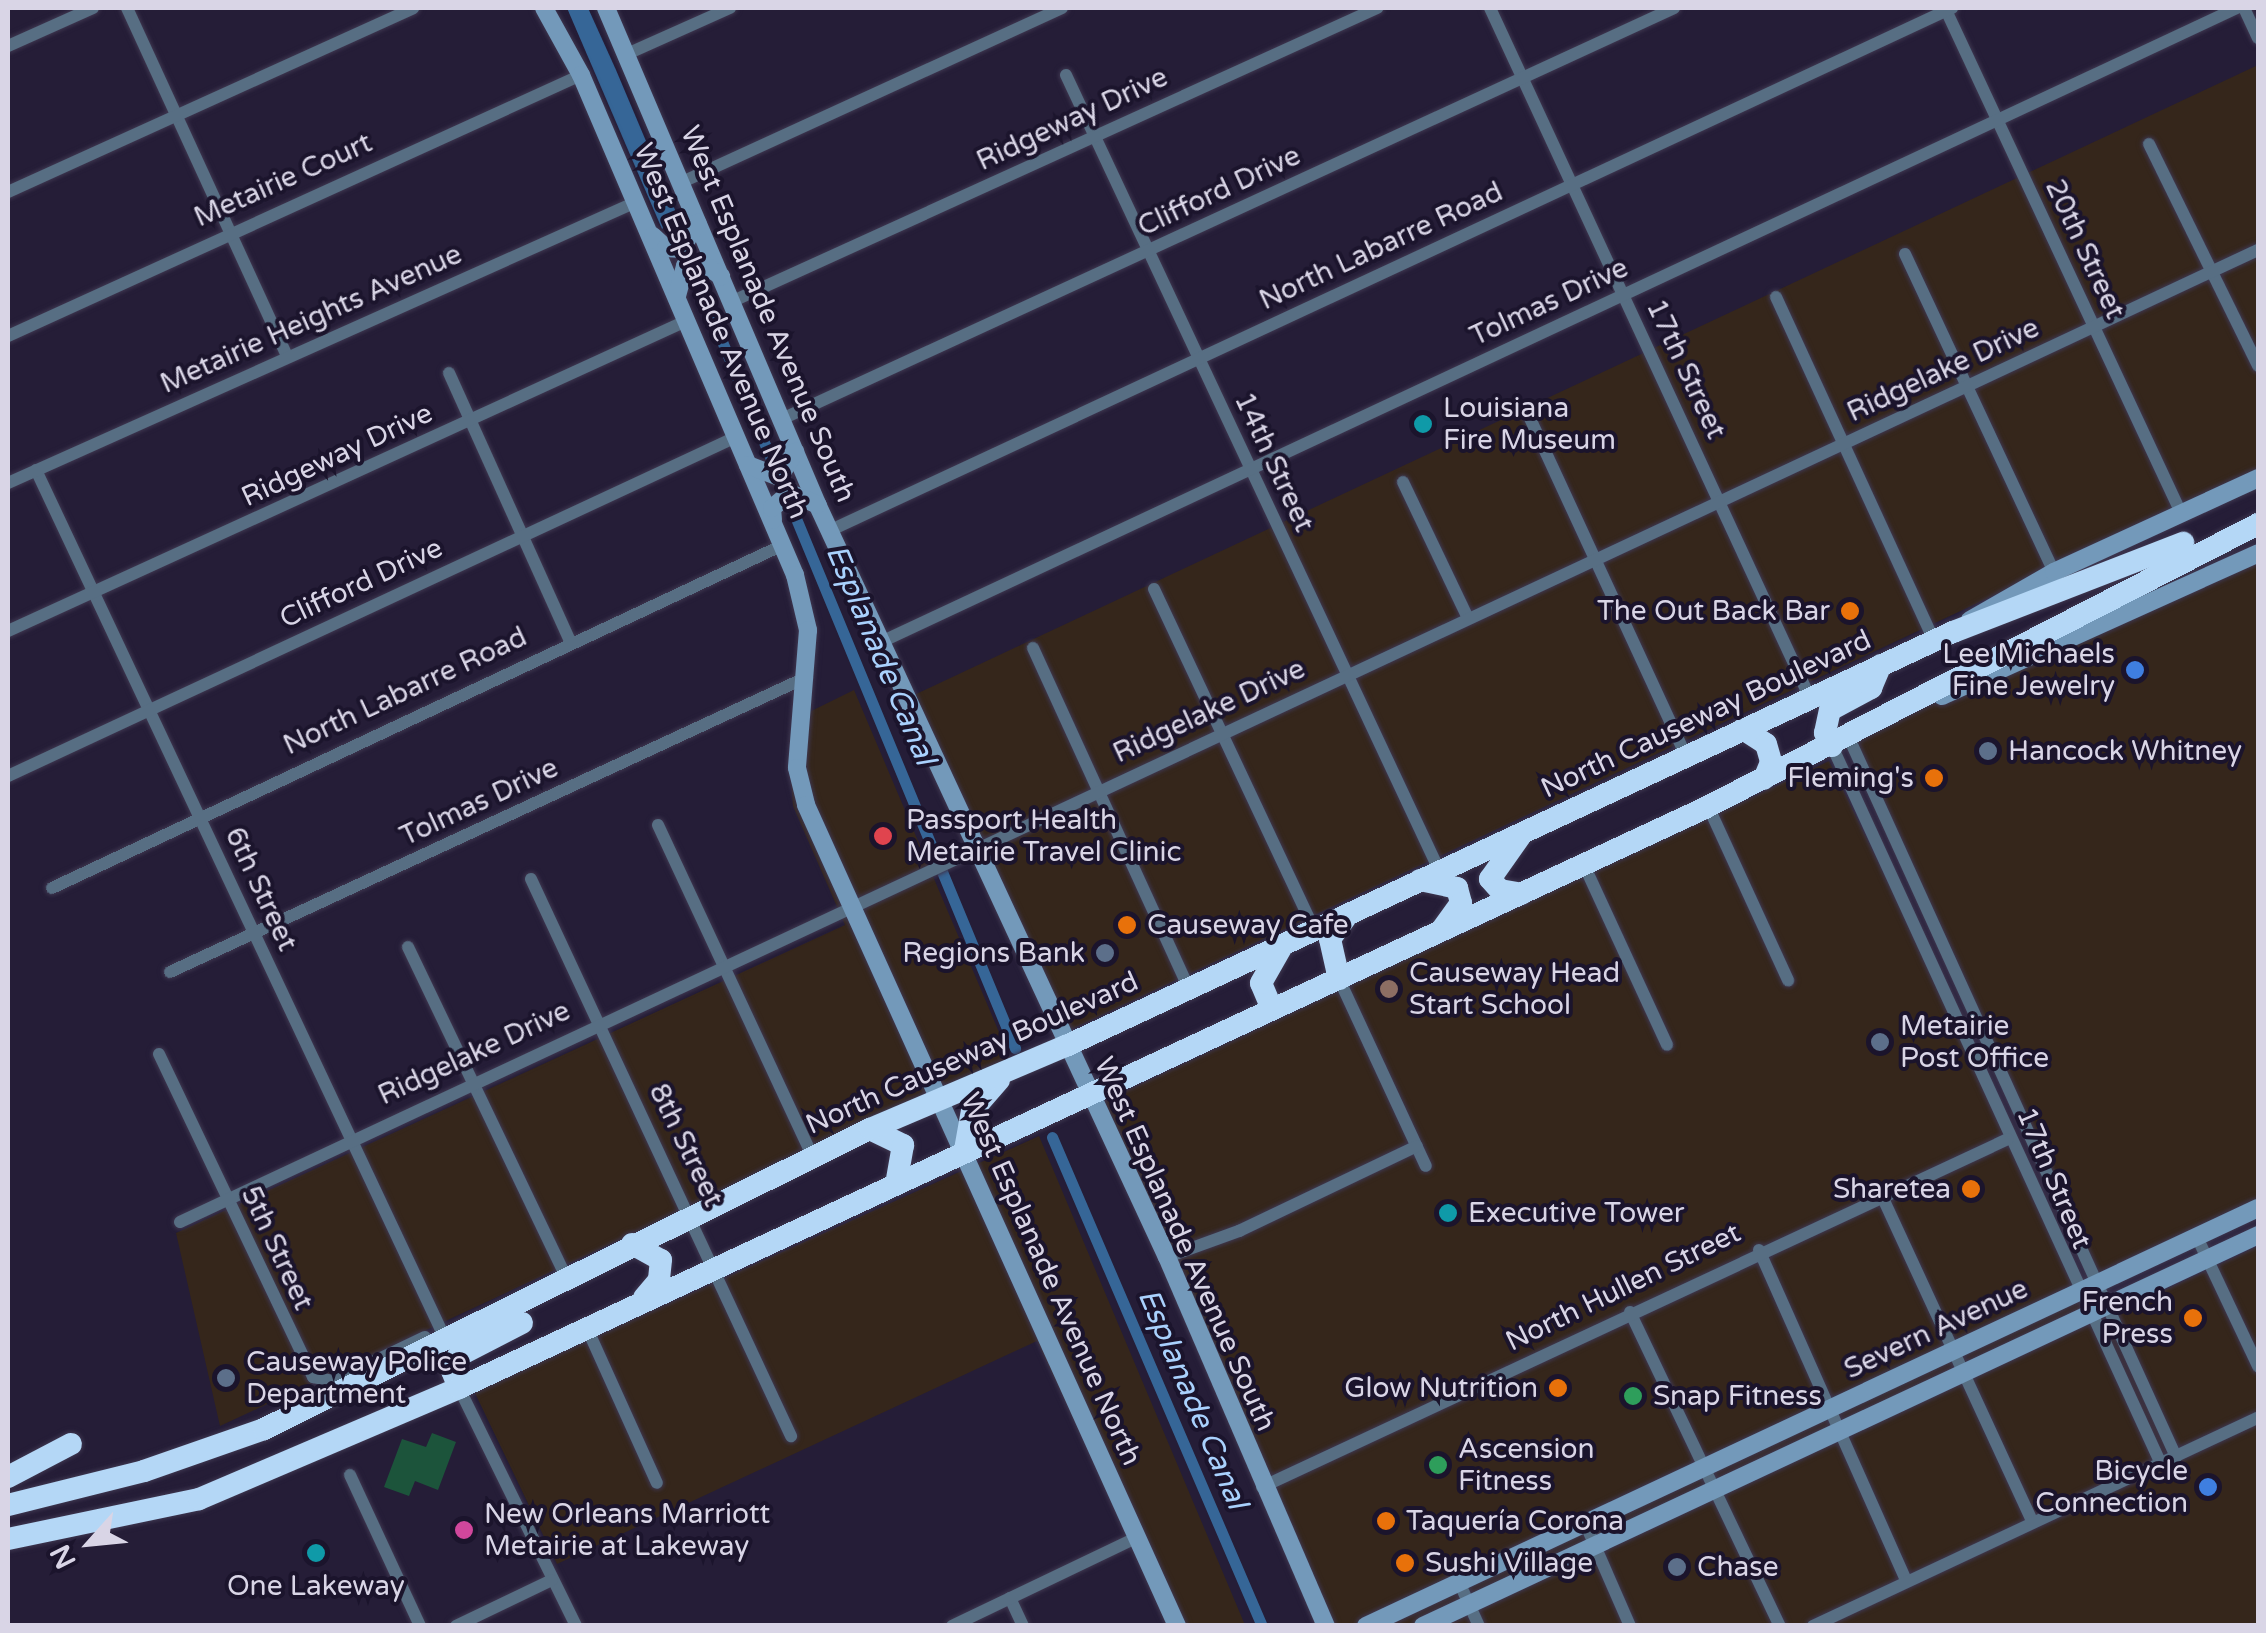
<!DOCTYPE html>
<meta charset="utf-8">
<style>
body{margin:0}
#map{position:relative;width:2266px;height:1633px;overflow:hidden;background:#251d37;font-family:"Varela Round",sans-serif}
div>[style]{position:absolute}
.commercial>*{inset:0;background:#35261b}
.green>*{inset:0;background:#1c543b}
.water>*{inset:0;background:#366697}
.canal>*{height:11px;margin:-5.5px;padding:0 5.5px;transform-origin:5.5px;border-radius:5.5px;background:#366697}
.roads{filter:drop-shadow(0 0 2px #3e3750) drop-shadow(0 0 2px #3e3750)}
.street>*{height:12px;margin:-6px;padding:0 6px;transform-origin:6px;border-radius:6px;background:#576e83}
.secondary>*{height:18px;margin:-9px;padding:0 9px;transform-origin:9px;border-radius:9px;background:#7399ba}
.highway>*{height:22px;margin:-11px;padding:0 11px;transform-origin:11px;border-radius:11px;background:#b4d7f6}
.dots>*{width:28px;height:28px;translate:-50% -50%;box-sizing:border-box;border:5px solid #1b142c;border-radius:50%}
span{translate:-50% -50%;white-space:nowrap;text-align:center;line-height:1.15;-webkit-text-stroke:8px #1b142c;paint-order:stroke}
.street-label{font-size:28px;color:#d9d5e6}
.poi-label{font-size:28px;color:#d9d5e6}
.left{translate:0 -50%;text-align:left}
.right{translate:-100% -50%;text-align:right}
.water-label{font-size:30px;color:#a9d1fd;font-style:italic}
.frame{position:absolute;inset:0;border:10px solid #d9d5e6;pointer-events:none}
.north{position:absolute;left:40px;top:1493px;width:100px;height:100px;-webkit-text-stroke:8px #1b142c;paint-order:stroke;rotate:243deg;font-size:28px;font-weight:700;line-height:40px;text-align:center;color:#d9d5e6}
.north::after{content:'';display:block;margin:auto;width:35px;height:45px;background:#d9d5e6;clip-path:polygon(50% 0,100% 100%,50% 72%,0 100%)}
</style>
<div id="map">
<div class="commercial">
<div style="clip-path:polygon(2258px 65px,2258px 471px,1070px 1030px,912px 696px)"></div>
<div style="clip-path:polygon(2258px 559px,2258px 1208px,2095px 1284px,1849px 738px)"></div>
<div style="clip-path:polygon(854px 690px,1010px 1058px,220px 1426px,176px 1233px,845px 925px,793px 806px,789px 756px,793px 720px)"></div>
<div style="clip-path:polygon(1829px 761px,2101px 1320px,2258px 1246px,2258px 1625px,1320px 1625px,1104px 1101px)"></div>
<div style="clip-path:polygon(1039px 1136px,1245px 1625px,1170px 1625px,1037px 1341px,557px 1564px,474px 1391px)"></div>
</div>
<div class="green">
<div style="clip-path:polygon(432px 1433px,456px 1442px,438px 1490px,415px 1481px,409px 1496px,384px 1487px,402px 1439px,426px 1447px)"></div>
</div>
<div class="water">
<div style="clip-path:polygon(567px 8px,588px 8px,616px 70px,678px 217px,662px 229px)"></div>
</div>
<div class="canal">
<div style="left:666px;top:207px;width:31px;rotate:69deg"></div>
<div style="left:694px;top:274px;width:208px;rotate:67.4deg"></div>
<div style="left:790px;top:504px;width:589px;rotate:67.53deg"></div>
<div style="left:1052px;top:1137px;width:532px;rotate:66.76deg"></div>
</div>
<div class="roads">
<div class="street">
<div style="left:127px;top:8px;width:383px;rotate:65.3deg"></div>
<div style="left:1490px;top:8px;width:761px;rotate:65.12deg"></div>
<div style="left:1945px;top:8px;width:557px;rotate:64.95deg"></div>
<div style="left:2244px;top:8px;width:33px;rotate:65deg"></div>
<div style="left:8px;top:46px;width:93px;rotate:-24.1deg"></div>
<div style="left:627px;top:54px;width:113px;rotate:-24.1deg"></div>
<div style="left:1066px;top:75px;width:878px;rotate:64.86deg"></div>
<div style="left:2149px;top:144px;width:247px;rotate:63.8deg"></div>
<div style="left:680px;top:183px;width:420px;rotate:-24.6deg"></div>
<div style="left:8px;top:192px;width:445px;rotate:-24.4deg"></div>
<div style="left:1905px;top:254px;width:351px;rotate:64.9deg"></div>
<div style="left:1776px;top:297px;width:379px;rotate:65.3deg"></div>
<div style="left:733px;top:301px;width:708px;rotate:-24.46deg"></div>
<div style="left:8px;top:336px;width:630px;rotate:-24.49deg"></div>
<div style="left:449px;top:373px;width:294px;rotate:65.7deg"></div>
<div style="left:1528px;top:414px;width:377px;rotate:65.2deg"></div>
<div style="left:784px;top:418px;width:980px;rotate:-24.73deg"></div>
<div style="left:36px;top:470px;width:951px;rotate:64.78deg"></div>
<div style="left:1403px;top:482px;width:151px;rotate:64.5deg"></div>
<div style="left:8px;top:483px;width:688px;rotate:-24.11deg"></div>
<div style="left:831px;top:530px;width:1237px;rotate:-24.97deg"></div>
<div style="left:1154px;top:589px;width:378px;rotate:64.8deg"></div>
<div style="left:8px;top:631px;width:746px;rotate:-24.57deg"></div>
<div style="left:881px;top:642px;width:1497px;rotate:-25.06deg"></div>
<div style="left:1033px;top:648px;width:374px;rotate:65.4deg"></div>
<div style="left:1849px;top:738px;width:790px;rotate:65.54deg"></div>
<div style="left:1832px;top:746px;width:790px;rotate:65.38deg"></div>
<div style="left:8px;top:776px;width:803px;rotate:-24.97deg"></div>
<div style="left:1708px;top:806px;width:192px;rotate:65.3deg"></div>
<div style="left:658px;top:825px;width:365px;rotate:65deg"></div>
<div style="left:1584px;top:865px;width:198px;rotate:65.2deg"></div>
<div style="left:531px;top:879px;width:615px;rotate:64.98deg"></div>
<div style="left:52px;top:888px;width:807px;rotate:-25.14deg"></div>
<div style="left:408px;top:947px;width:373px;rotate:64.4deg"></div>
<div style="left:170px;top:972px;width:702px;rotate:-24.85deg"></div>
<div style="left:1339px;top:979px;width:206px;rotate:65.1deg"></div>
<div style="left:159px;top:1054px;width:358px;rotate:64.5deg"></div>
<div style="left:313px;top:1377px;width:20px;rotate:11deg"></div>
<div style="left:333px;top:1381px;width:102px;rotate:-25.6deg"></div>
<div style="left:1881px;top:1194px;width:362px;rotate:65.2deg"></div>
<div style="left:180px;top:1222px;width:2294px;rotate:-25.07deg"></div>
<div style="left:2197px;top:1237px;width:143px;rotate:64.7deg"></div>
<div style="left:1759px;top:1250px;width:363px;rotate:66deg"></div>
<div style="left:1167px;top:1257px;width:77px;rotate:-19.9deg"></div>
<div style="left:1239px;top:1231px;width:197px;rotate:-25.5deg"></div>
<div style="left:1630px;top:1312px;width:348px;rotate:64.5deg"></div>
<div style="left:586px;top:1326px;width:172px;rotate:65.7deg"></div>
<div style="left:459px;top:1388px;width:265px;rotate:63.8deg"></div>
<div style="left:350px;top:1475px;width:166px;rotate:65.1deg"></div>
<div style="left:1262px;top:1487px;width:823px;rotate:-25.01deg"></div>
<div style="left:1585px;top:1523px;width:112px;rotate:66.4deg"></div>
<div style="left:1459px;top:1582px;width:48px;rotate:65.6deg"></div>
<div style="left:1010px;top:1598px;width:31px;rotate:65deg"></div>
<div style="left:456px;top:1626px;width:106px;rotate:-25.6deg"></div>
<div style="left:952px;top:1626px;width:204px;rotate:-25.6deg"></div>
<div style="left:1813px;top:1626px;width:491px;rotate:-25.1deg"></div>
</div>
<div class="secondary">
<div style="left:544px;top:8px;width:77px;rotate:61.1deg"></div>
<div style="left:581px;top:75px;width:544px;rotate:66.83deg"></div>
<div style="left:795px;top:575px;width:57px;rotate:76.7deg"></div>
<div style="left:808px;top:630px;width:138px;rotate:94.6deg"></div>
<div style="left:797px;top:768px;width:38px;rotate:76deg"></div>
<div style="left:806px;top:805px;width:901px;rotate:65.68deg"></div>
<div style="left:606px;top:8px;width:541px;rotate:66.94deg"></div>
<div style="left:818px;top:506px;width:828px;rotate:65.08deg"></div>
<div style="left:1167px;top:1257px;width:402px;rotate:66.7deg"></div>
<div style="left:653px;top:236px;width:18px;rotate:43deg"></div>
<div style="left:666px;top:248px;width:15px;rotate:4deg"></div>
<div style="left:681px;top:249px;width:31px;rotate:-58deg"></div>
<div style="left:677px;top:296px;width:31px;rotate:-75deg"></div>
<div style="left:685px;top:266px;width:18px;rotate:-6deg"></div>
<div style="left:703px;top:264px;width:22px;rotate:34deg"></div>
<div style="left:748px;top:465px;width:33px;rotate:21deg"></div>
<div style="left:779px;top:477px;width:30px;rotate:-57deg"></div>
<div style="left:773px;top:520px;width:12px;rotate:-95deg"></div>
<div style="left:772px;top:508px;width:23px;rotate:-40deg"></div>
<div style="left:790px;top:493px;width:30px;rotate:23deg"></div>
<div style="left:1970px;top:620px;width:97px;rotate:-29.7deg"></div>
<div style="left:2054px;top:572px;width:225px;rotate:-24.7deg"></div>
<div style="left:1942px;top:696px;width:347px;rotate:-24.3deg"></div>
<div style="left:1366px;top:1626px;width:985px;rotate:-25.11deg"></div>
<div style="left:1423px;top:1626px;width:922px;rotate:-25.09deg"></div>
</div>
<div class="highway">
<div style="left:1743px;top:729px;width:27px;rotate:33deg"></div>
<div style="left:1766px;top:744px;width:19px;rotate:74deg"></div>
<div style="left:1771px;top:762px;width:18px;rotate:112deg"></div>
<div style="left:1832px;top:746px;width:15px;rotate:-118deg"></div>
<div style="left:1825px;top:733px;width:24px;rotate:-78deg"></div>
<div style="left:1830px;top:710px;width:47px;rotate:-28.2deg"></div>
<div style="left:1871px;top:688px;width:25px;rotate:-67deg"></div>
<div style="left:1519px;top:838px;width:50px;rotate:125.3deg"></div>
<div style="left:1490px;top:879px;width:15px;rotate:48deg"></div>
<div style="left:1500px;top:890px;width:22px;rotate:10deg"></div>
<div style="left:1420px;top:880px;width:38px;rotate:12deg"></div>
<div style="left:1457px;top:888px;width:16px;rotate:75deg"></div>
<div style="left:1461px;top:903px;width:32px;rotate:126deg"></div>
<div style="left:1339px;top:979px;width:41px;rotate:-102.7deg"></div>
<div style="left:1330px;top:939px;width:26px;rotate:-54deg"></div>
<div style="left:1272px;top:1009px;width:28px;rotate:-113deg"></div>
<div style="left:1261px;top:983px;width:40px;rotate:-60.3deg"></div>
<div style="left:870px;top:1129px;width:37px;rotate:26deg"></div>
<div style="left:903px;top:1145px;width:39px;rotate:100deg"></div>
<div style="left:965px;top:1150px;width:40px;rotate:-80deg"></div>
<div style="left:972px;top:1111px;width:41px;rotate:-48.9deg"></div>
<div style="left:632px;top:1244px;width:33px;rotate:29deg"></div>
<div style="left:661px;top:1260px;width:20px;rotate:96deg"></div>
<div style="left:659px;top:1280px;width:23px;rotate:130deg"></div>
<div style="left:459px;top:1388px;width:18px;rotate:-112deg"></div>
<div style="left:452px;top:1371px;width:16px;rotate:-68deg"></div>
<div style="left:458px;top:1356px;width:72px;rotate:-27.3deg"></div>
<div style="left:8px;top:1477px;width:71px;rotate:-27.6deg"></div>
<div style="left:8px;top:1505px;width:140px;rotate:-14deg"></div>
<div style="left:144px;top:1471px;width:127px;rotate:-19.3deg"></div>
<div style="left:264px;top:1429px;width:676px;rotate:-26.34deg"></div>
<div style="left:870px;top:1129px;width:213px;rotate:-23deg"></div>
<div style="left:1066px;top:1046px;width:979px;rotate:-25.02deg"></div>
<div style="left:1953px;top:632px;width:247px;rotate:-21.2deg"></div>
<div style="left:8px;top:1539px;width:195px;rotate:-11.8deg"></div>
<div style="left:199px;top:1499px;width:283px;rotate:-23.1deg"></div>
<div style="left:459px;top:1388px;width:1374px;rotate:-24.96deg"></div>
<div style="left:1705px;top:808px;width:622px;rotate:-27.18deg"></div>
</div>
</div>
<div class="dots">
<div style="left:1423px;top:424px;background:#0f9aa8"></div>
<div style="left:1850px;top:611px;background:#e8710a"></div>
<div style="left:2135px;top:670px;background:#3f7fe0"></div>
<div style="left:1988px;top:751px;background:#5c6f8a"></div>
<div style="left:1934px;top:778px;background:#e8710a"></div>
<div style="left:883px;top:836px;background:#e0444e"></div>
<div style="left:1127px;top:925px;background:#e8710a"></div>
<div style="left:1105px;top:953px;background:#5c6f8a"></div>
<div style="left:1389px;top:989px;background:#8d6e63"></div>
<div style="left:1880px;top:1042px;background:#5c6f8a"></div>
<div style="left:1971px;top:1189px;background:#e8710a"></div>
<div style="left:1448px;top:1213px;background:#0f9aa8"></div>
<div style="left:2193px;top:1318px;background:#e8710a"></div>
<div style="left:226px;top:1378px;background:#5c6f8a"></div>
<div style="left:1558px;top:1388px;background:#e8710a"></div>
<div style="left:1633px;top:1396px;background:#2e9e5b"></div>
<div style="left:1438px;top:1465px;background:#2e9e5b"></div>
<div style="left:2208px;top:1487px;background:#3f7fe0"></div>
<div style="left:1386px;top:1521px;background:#e8710a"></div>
<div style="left:464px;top:1530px;background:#d1479c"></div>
<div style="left:316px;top:1553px;background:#0f9aa8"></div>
<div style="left:1405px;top:1563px;background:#e8710a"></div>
<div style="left:1677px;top:1567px;background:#5c6f8a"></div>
</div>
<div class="street-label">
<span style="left:1072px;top:119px;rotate:-25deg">Ridgeway Drive</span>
<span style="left:283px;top:180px;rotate:-24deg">Metairie Court</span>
<span style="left:1219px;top:191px;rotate:-25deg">Clifford Drive</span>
<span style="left:1381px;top:246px;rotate:-25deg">North Labarre Road</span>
<span style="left:2085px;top:249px;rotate:65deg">20th Street</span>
<span style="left:1549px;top:302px;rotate:-25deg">Tolmas Drive</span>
<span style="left:768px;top:314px;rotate:67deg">West Esplanade Avenue South</span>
<span style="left:311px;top:319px;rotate:-24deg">Metairie Heights Avenue</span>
<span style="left:721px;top:331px;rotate:67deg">West Esplanade Avenue North</span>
<span style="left:1686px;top:369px;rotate:65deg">17th Street</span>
<span style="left:1943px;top:370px;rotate:-25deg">Ridgelake Drive</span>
<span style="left:337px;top:455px;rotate:-25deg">Ridgeway Drive</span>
<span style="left:1274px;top:462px;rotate:65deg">14th Street</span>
<span style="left:361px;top:583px;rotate:-25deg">Clifford Drive</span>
<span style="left:405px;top:691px;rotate:-25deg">North Labarre Road</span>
<span style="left:1209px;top:711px;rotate:-25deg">Ridgelake Drive</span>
<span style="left:1706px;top:714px;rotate:-25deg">North Causeway Boulevard</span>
<span style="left:479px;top:802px;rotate:-25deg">Tolmas Drive</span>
<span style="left:261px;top:889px;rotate:65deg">6th Street</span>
<span style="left:474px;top:1053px;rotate:-25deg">Ridgelake Drive</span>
<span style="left:972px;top:1053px;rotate:-24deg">North Causeway Boulevard</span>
<span style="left:686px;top:1145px;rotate:64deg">8th Street</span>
<span style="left:2054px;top:1178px;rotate:67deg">17th Street</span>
<span style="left:1185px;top:1244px;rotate:66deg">West Esplanade Avenue South</span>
<span style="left:277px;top:1248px;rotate:65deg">5th Street</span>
<span style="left:1051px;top:1279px;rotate:66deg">West Esplanade Avenue North</span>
<span style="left:1623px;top:1287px;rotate:-26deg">North Hullen Street</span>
<span style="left:1936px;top:1329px;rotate:-25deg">Severn Avenue</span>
</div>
<div class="poi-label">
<span class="left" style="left:1443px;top:424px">Louisiana<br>Fire Museum</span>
<span class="right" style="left:1830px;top:611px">The Out Back Bar</span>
<span class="right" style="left:2115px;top:670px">Lee Michaels<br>Fine Jewelry</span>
<span class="left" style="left:2008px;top:751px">Hancock Whitney</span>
<span class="right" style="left:1914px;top:778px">Fleming's</span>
<span class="left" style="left:906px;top:836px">Passport Health<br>Metairie Travel Clinic</span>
<span class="left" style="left:1147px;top:925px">Causeway Cafe</span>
<span class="right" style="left:1085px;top:953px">Regions Bank</span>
<span class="left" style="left:1409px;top:989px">Causeway Head<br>Start School</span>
<span class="left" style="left:1900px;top:1042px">Metairie<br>Post Office</span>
<span class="right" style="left:1951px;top:1189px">Sharetea</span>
<span class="left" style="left:1468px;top:1213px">Executive Tower</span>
<span class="right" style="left:2173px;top:1318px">French<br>Press</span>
<span class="left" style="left:246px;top:1378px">Causeway Police<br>Department</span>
<span class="right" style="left:1538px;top:1388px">Glow Nutrition</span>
<span class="left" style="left:1653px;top:1396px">Snap Fitness</span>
<span class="left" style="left:1458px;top:1465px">Ascension<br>Fitness</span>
<span class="right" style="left:2188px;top:1487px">Bicycle<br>Connection</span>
<span class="left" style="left:484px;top:1530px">New Orleans Marriott<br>Metairie at Lakeway</span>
<span class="left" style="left:1406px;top:1521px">Taquería Corona</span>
<span class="left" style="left:1425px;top:1563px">Sushi Village</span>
<span class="left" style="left:1697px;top:1567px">Chase</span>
<span style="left:316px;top:1586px">One Lakeway</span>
</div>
<div class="water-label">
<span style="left:880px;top:655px;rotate:67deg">Esplanade Canal</span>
<span style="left:1192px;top:1399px;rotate:67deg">Esplanade Canal</span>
</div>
<div class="frame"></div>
<div class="north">N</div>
</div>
